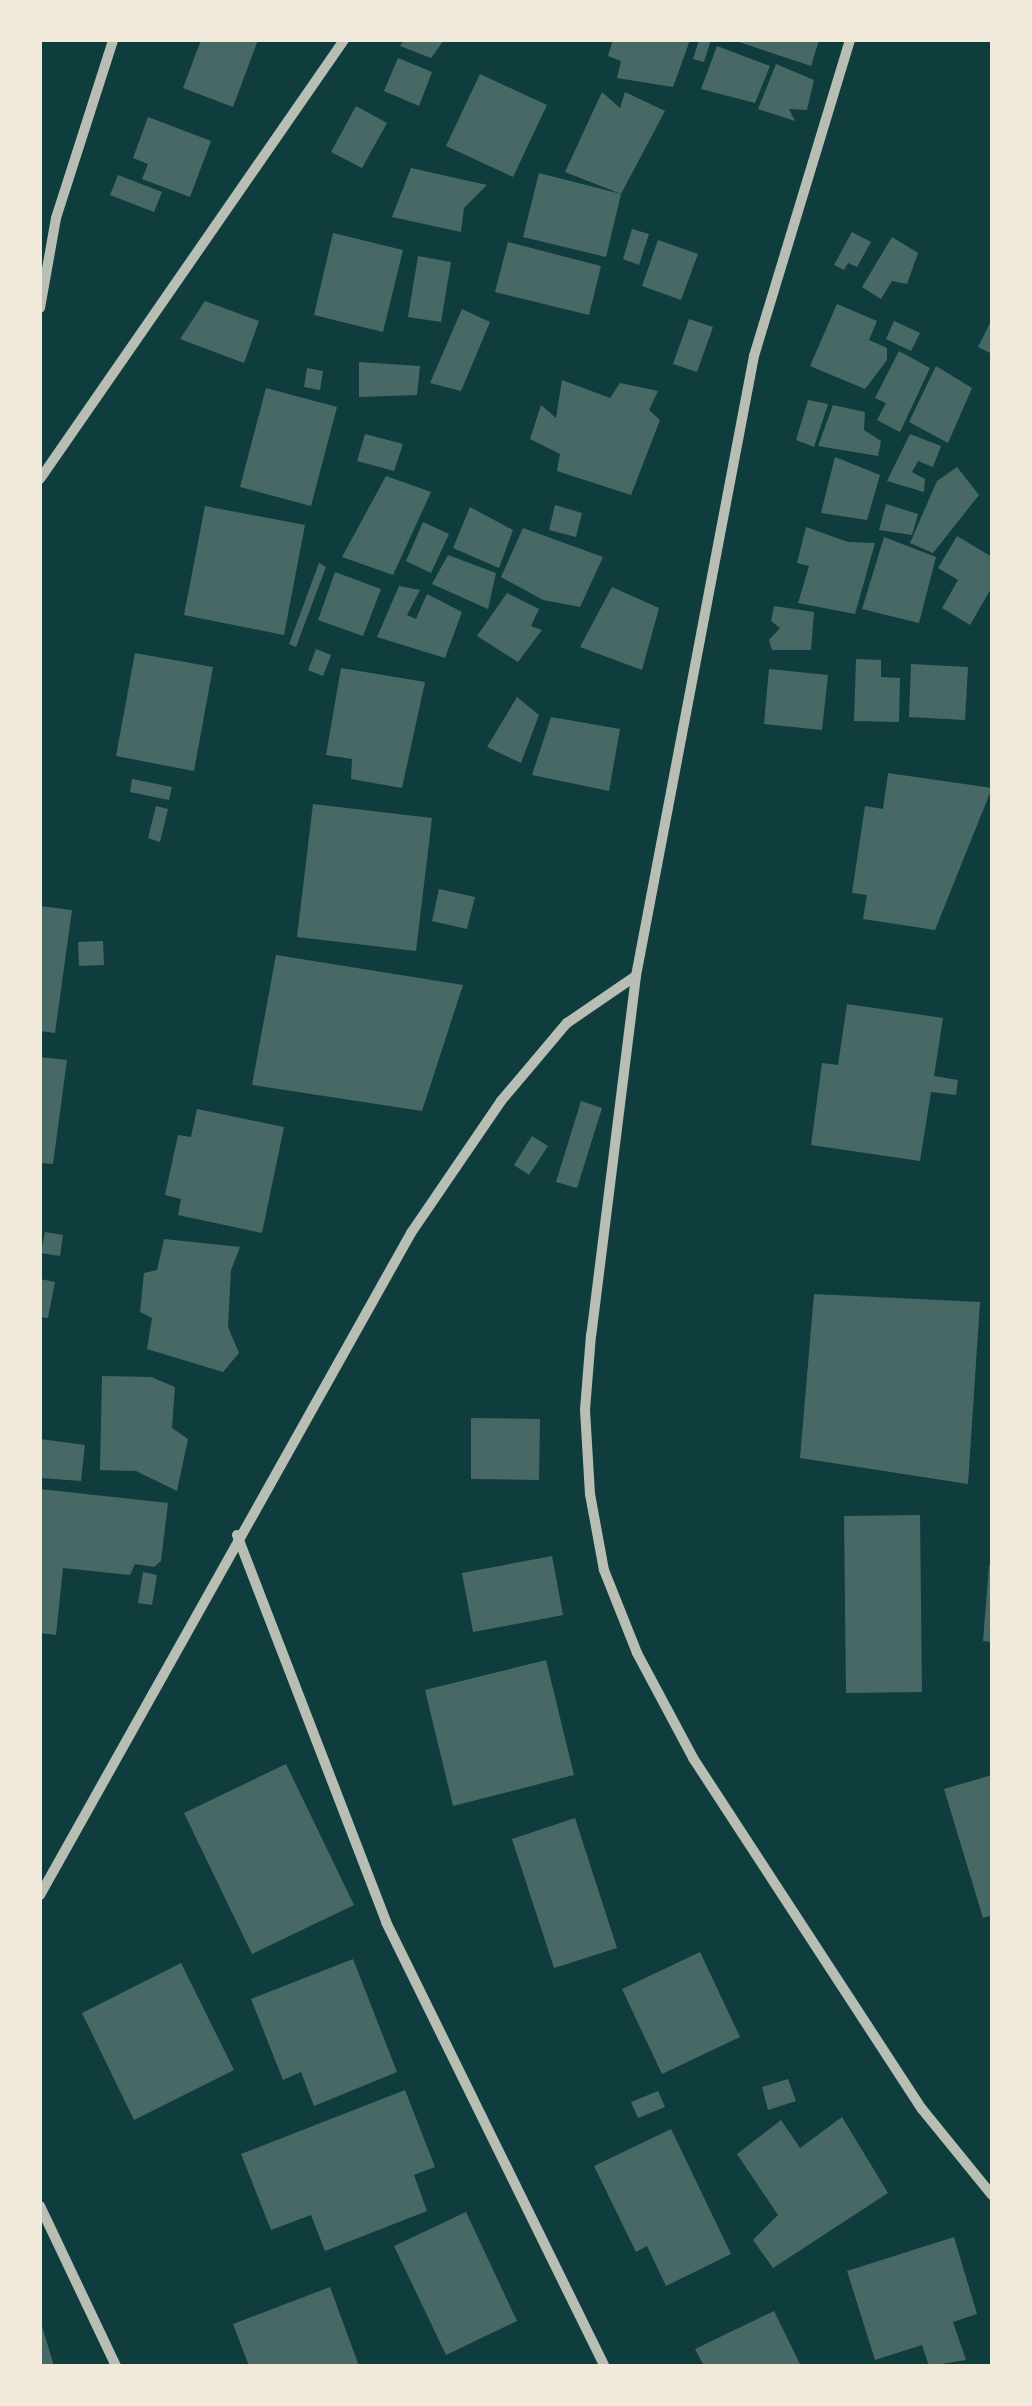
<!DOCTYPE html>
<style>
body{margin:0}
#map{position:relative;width:1032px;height:2406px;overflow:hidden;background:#0f3d3e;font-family:"Source Sans 3",sans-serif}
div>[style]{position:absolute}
.building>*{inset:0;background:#486865}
.minor>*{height:10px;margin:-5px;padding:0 5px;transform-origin:5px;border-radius:5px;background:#b8beb3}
span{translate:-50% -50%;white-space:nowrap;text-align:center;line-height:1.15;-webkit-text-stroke:10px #f1e9da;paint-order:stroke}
.frame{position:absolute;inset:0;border:42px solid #f1e9da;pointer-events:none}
</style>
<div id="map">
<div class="building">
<div style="clip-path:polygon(201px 40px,258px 40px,233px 107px,183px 88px)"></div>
<div style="clip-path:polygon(404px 40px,444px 40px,431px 58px,400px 46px)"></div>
<div style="clip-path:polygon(613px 40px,690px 40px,673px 87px,617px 78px,621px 61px,608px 56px)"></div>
<div style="clip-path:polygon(699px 40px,711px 40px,704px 62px,693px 59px)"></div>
<div style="clip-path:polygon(733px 40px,819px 40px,811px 66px)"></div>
<div style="clip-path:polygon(717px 46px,770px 66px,755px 103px,701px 89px)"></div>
<div style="clip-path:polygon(398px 58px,432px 72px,419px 106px,384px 91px)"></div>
<div style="clip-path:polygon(776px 64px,814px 80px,807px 110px,789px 109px,795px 121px,758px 109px)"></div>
<div style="clip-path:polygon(480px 74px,547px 105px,513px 177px,446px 146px)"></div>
<div style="clip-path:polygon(602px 92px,620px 108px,625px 92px,665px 111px,621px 194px,565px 172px)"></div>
<div style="clip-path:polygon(356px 106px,387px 123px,362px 168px,331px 152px)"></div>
<div style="clip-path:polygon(148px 117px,211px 141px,190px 197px,142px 179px,148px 164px,133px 158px)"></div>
<div style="clip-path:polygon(411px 168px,487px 185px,464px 208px,461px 232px,392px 217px)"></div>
<div style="clip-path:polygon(539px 173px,621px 194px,606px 257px,523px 237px)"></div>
<div style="clip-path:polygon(118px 175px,162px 192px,154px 212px,110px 195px)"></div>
<div style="clip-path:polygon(632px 229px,649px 234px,639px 265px,623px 259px)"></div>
<div style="clip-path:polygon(852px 232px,871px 242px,857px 267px,848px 263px,844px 270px,834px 265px)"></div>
<div style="clip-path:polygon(333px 233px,403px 250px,383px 332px,314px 315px)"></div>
<div style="clip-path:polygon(892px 237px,918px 253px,907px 284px,892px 281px,881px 299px,862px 287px)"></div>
<div style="clip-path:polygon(658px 240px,698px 254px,681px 300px,642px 286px)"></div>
<div style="clip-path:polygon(508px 242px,601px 266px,589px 315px,495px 292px)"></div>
<div style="clip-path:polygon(418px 256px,451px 262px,441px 322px,408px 317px)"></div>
<div style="clip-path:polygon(205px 301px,259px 321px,244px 363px,180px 339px)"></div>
<div style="clip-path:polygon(837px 304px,877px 321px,869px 340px,887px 348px,887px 360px,865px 389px,810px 366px)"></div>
<div style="clip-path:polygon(462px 309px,490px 322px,461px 391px,430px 383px)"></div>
<div style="clip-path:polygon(689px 319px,713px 327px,697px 372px,673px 364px)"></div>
<div style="clip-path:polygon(992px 319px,992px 354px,978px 347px)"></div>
<div style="clip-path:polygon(894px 321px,920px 333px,911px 351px,886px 339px)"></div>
<div style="clip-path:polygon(899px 351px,930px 368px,900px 432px,877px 420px,886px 403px,875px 398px)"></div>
<div style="clip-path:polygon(359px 362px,420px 366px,417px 395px,359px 397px)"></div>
<div style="clip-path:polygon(936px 366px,972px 388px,948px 443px,909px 422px)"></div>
<div style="clip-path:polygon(307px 368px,323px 371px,320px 390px,304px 387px)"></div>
<div style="clip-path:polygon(562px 380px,610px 398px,620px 383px,658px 391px,649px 410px,660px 420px,631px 495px,557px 471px,560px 454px,530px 439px,541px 405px,556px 418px)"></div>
<div style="clip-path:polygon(266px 388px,337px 407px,311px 506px,240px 487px)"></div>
<div style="clip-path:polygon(808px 400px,828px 404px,814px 447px,796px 440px)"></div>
<div style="clip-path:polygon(833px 405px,865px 412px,864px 430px,881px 441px,878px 456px,818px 446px)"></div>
<div style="clip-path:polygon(365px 434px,403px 444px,394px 471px,357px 461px)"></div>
<div style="clip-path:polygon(910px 434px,941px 446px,933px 467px,918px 461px,912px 472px,925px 479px,924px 492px,887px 481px)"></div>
<div style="clip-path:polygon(835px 457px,880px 475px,867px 520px,821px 513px)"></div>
<div style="clip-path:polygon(957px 467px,979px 495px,933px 553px,910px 543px,937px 481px)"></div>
<div style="clip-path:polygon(386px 476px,431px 492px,393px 575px,342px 557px)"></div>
<div style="clip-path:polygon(886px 504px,918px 514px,912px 535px,879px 530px)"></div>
<div style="clip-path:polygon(555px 505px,582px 513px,576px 537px,549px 530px)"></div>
<div style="clip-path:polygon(205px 506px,305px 525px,284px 635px,184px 615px)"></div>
<div style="clip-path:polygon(470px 507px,513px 530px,499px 568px,453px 548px)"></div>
<div style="clip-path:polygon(423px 522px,449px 534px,431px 573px,406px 561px)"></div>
<div style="clip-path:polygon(806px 527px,848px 542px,875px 543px,855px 614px,798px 603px,809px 566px,797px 563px)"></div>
<div style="clip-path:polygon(523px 528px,603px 557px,580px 607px,543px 600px,501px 577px)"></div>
<div style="clip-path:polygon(957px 536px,992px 557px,992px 587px,970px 625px,942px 608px,958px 580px,938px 568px)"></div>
<div style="clip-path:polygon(884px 537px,936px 557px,919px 623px,862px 609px)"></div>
<div style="clip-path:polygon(448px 555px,496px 573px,488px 609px,432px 584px)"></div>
<div style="clip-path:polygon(319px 563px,326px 567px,296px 647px,289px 644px)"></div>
<div style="clip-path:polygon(335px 572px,381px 589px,363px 636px,318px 620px)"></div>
<div style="clip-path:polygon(399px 586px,420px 590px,407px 615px,416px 619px,427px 594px,462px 612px,445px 658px,377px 637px)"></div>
<div style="clip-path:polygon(612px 587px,659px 608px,642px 670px,580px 647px)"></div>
<div style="clip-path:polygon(507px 593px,539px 609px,531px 626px,542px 630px,518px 662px,477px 636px)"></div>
<div style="clip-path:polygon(774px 606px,814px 612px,811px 650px,772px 650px,769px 640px,780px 628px,771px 621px)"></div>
<div style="clip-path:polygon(316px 649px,331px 655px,323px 676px,308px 670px)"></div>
<div style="clip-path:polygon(135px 653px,213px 667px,194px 771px,116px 756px)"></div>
<div style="clip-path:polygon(856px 659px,881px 660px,881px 677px,900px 678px,899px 722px,854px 721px)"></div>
<div style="clip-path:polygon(911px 664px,968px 667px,965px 720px,909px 717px)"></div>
<div style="clip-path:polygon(341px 668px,425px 682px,402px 788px,351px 779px,352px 759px,326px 755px)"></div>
<div style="clip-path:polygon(769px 669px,828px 675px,822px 730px,764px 724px)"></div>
<div style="clip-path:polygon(517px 697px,539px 715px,521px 763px,487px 747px)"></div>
<div style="clip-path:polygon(551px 717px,620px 729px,609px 791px,532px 775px)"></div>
<div style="clip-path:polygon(888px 773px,992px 788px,935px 930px,863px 919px,867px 895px,852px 893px,865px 806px,883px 809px)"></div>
<div style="clip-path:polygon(132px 779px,172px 787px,169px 800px,130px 792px)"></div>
<div style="clip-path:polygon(313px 804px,432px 818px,416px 951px,297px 937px)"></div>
<div style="clip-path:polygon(156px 806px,168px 809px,160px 842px,148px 838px)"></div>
<div style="clip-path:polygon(439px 889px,475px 897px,467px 929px,432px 921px)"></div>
<div style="clip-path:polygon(40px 906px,72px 910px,55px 1033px,40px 1031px)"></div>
<div style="clip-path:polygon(103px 941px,104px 965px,79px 966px,78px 942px)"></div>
<div style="clip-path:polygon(276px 955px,463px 985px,422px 1111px,252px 1085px)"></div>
<div style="clip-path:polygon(847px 1004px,943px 1018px,934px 1076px,958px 1080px,956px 1095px,931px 1092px,920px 1161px,811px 1145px,822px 1063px,838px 1065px)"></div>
<div style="clip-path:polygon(40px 1057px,67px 1060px,53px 1164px,40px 1163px)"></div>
<div style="clip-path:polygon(581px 1101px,602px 1108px,577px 1188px,556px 1182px)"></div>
<div style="clip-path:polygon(197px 1109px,284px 1127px,262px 1233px,178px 1215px,181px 1199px,165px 1195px,178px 1135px,191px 1137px)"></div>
<div style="clip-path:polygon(532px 1136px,548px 1146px,529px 1175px,514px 1165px)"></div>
<div style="clip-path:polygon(45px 1232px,63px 1235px,60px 1256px,41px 1253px)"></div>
<div style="clip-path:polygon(164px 1239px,240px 1247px,231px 1270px,228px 1327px,239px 1353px,223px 1372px,147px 1349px,152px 1318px,140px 1312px,144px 1273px,157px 1270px)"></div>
<div style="clip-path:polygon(40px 1279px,55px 1282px,48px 1318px,40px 1317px)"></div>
<div style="clip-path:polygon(814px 1294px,980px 1302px,968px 1484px,800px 1458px)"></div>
<div style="clip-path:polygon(102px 1376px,151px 1377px,175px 1387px,172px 1428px,188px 1439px,177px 1491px,136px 1471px,100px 1470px)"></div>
<div style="clip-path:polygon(471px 1418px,540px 1419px,539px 1480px,471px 1479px)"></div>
<div style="clip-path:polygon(40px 1439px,85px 1445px,81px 1481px,40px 1478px)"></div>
<div style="clip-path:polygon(40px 1489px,168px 1503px,161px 1561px,154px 1567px,135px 1564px,130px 1575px,63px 1568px,56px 1635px,40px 1633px)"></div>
<div style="clip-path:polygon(920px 1515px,922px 1692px,846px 1693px,844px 1516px)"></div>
<div style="clip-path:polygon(552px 1556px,563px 1615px,473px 1632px,462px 1573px)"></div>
<div style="clip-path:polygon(989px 1565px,992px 1565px,992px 1642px,983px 1641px)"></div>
<div style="clip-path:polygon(143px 1572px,157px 1575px,152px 1605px,138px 1603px)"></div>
<div style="clip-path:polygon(546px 1660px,574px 1775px,453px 1806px,425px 1690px)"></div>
<div style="clip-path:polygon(286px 1764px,354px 1905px,252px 1954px,184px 1813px)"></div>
<div style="clip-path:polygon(992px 1775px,992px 1915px,983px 1918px,944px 1789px)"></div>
<div style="clip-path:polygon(575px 1818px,617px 1948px,554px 1968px,512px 1839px)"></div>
<div style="clip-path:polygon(700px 1952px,740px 2037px,662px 2074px,622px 1989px)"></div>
<div style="clip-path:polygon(353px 1959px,397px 2072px,314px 2106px,301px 2072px,283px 2080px,251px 1999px)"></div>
<div style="clip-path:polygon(181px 1963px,234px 2070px,134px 2120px,82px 2013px)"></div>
<div style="clip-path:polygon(788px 2079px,796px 2101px,768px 2110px,762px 2087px)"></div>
<div style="clip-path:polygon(405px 2090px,435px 2167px,414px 2175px,427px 2211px,325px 2251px,311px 2215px,271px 2230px,241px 2154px)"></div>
<div style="clip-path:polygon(658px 2091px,665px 2107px,638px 2118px,631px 2102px)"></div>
<div style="clip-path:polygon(842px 2117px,888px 2193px,773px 2268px,753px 2240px,778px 2215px,737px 2154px,781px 2120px,800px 2148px)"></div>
<div style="clip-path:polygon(671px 2129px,731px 2254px,666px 2286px,647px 2246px,636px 2252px,594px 2166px)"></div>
<div style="clip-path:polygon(466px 2212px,517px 2321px,446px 2355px,394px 2246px)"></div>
<div style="clip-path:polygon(954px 2237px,977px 2314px,953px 2322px,966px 2360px,929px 2366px,922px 2345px,875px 2360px,847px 2271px)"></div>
<div style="clip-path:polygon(330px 2287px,359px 2366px,249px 2366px,233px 2324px)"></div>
<div style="clip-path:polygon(774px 2311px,801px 2366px,704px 2366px,695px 2349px)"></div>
<div style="clip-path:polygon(40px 2323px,41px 2323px,54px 2366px,40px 2366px)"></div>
</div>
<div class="minor">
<div style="left:850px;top:40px;width:330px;rotate:106.9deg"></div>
<div style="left:754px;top:356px;width:631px;rotate:100.78deg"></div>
<div style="left:636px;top:976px;width:362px;rotate:97.1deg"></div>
<div style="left:591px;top:1335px;width:75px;rotate:94.6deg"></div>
<div style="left:585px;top:1410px;width:84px;rotate:86.6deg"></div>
<div style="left:590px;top:1494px;width:77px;rotate:79.6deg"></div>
<div style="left:604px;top:1570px;width:89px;rotate:68.3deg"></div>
<div style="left:637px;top:1653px;width:119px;rotate:61.9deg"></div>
<div style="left:693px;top:1758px;width:419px;rotate:56.9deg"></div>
<div style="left:922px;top:2109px;width:111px;rotate:50.9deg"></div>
<div style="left:40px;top:308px;width:91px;rotate:-79.9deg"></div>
<div style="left:56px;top:218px;width:187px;rotate:-72.2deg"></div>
<div style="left:40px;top:479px;width:534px;rotate:-55.3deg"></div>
<div style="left:237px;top:1535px;width:415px;rotate:68.9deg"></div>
<div style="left:386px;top:1922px;width:495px;rotate:63.8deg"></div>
<div style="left:40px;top:1895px;width:759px;rotate:-60.73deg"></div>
<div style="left:411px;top:1233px;width:160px;rotate:-55.7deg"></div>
<div style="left:501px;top:1101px;width:102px;rotate:-49.8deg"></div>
<div style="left:567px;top:1023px;width:83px;rotate:-34.3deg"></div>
<div style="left:40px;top:2206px;width:177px;rotate:64.6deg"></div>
</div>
<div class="frame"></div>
</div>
